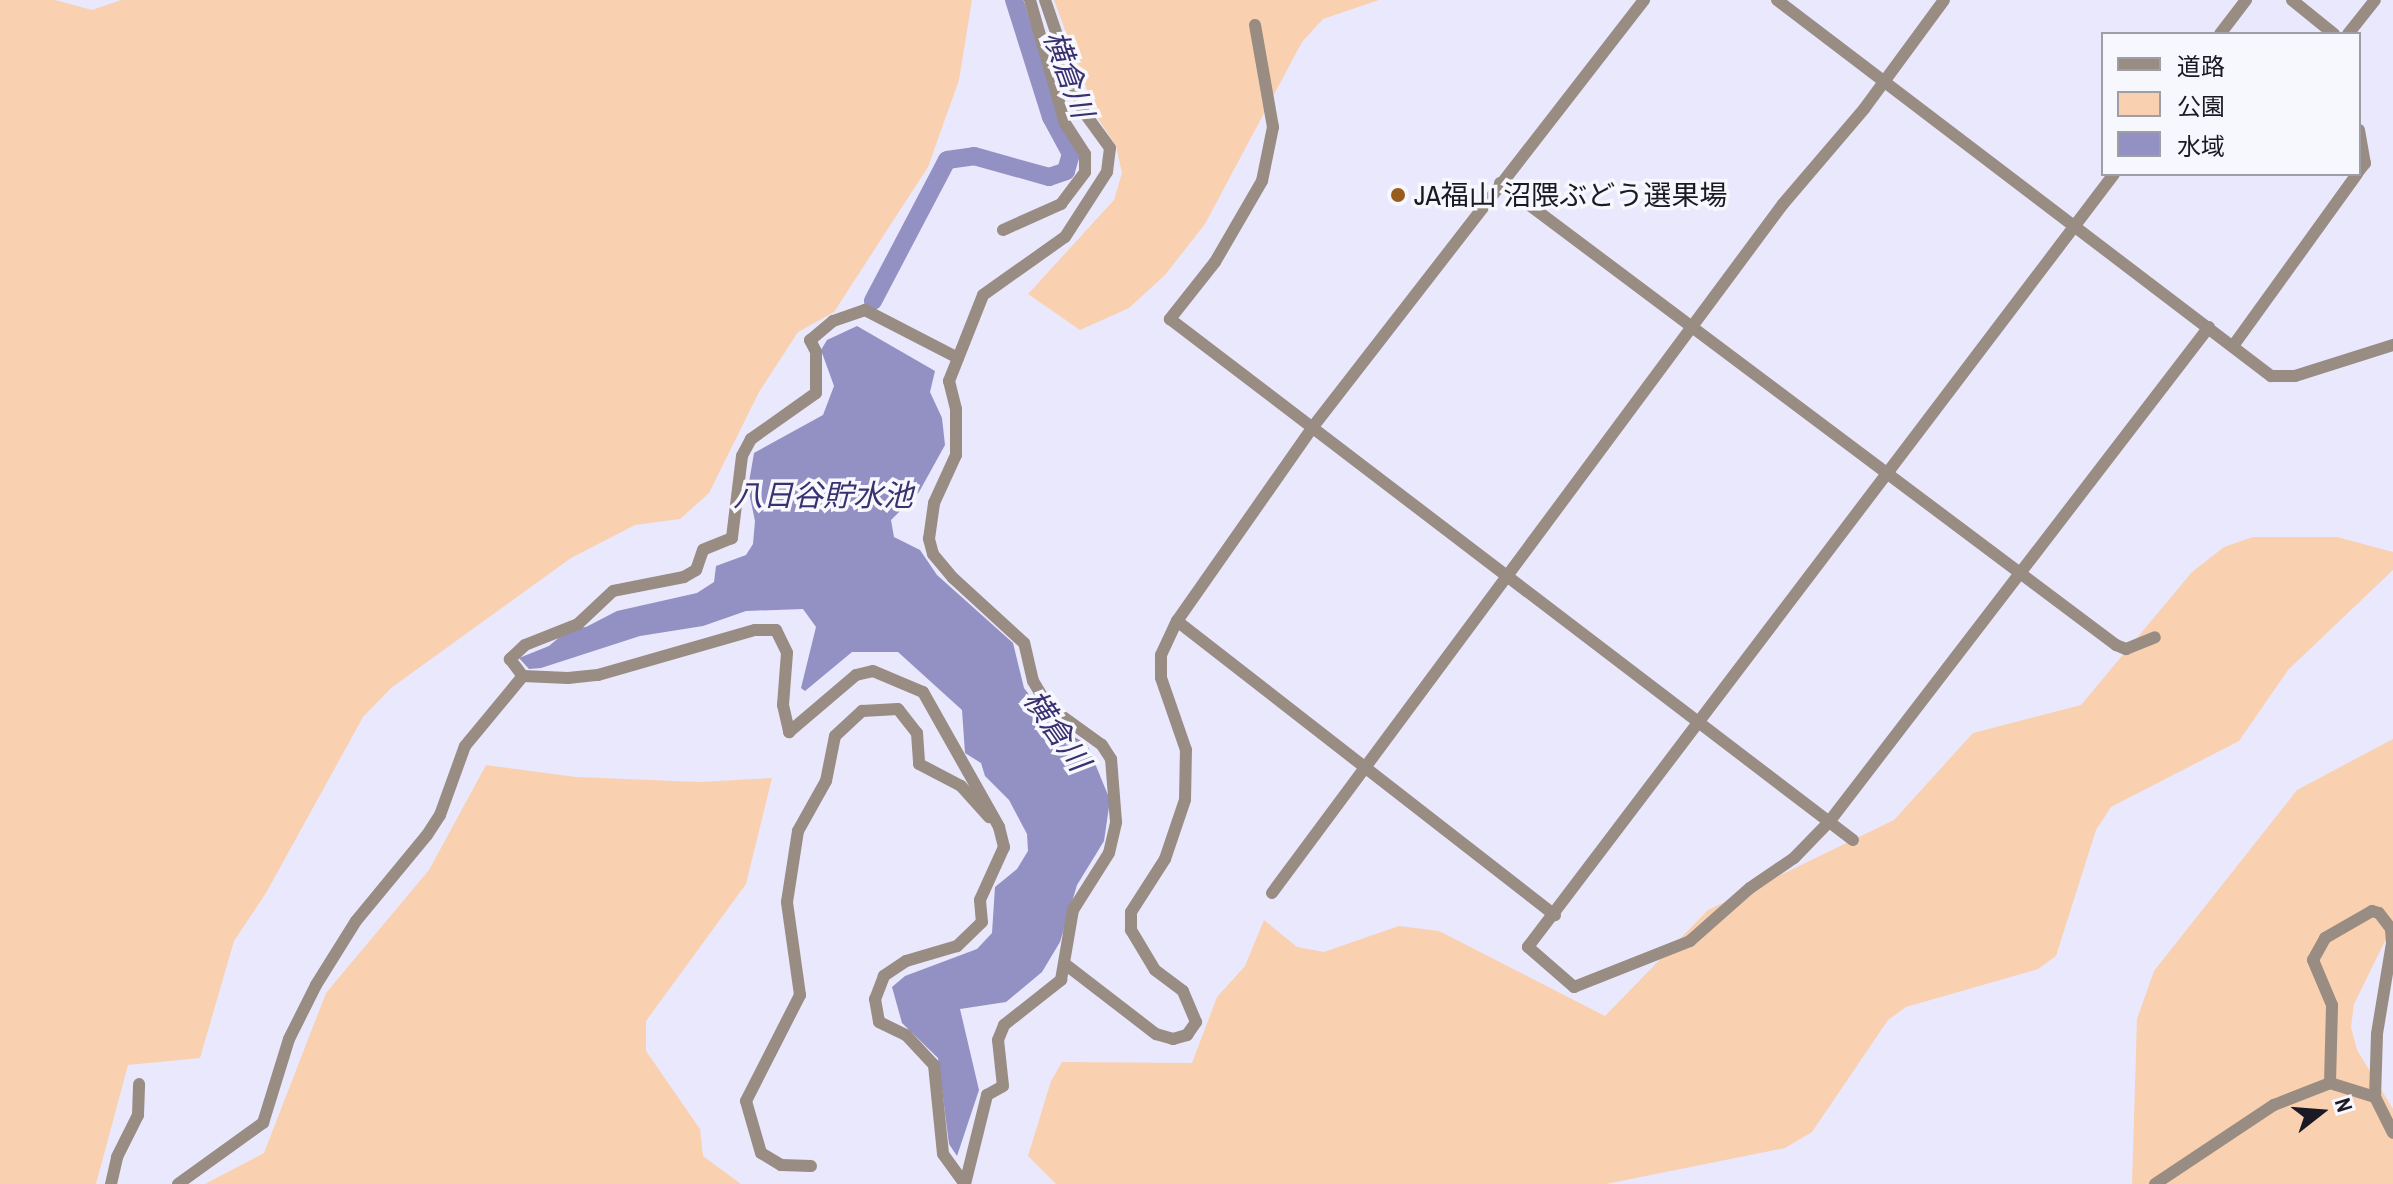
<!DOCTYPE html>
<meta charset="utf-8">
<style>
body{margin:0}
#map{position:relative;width:2393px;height:1184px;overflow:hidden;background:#e9e8fc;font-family:"Archivo Narrow","Noto Sans JP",sans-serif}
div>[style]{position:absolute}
.green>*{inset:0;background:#f9d1b0}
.water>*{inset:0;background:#9390c3}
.river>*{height:18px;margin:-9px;padding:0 9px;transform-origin:9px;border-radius:9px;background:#9390c3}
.minor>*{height:12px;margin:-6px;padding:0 6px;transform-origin:6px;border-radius:6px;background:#988c83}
.dots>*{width:22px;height:22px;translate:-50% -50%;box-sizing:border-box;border:4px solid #f7f7fe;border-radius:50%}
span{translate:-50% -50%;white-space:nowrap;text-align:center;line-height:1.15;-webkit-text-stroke:7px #f7f7fe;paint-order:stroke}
.poi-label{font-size:28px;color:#1a1924}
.left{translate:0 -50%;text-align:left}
.water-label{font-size:30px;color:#3a306f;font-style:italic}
.legend{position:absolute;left:2101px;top:32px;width:260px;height:144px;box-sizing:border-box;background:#f7f7fe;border:2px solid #9f9ea7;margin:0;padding:10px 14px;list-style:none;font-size:24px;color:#1a1924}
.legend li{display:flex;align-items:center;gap:16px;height:40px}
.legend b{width:40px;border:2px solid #9f9ea7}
.north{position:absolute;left:2281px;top:1072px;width:80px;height:80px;-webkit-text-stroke:6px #f7f7fe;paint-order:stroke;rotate:73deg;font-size:22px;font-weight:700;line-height:32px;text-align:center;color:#1a1924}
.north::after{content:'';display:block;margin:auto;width:28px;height:36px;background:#1a1924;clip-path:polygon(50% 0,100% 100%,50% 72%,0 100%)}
</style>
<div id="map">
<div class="green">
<div style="clip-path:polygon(0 0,55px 0,92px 10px,121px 0,972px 0,959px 80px,928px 167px,834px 312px,798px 332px,759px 392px,709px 493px,680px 519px,635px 525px,571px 558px,391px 688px,363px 717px,266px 893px,234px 941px,200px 1058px,128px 1065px,96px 1184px,0 1184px)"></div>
<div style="clip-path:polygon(1054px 0,1379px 0,1323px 19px,1302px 42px,1205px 224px,1165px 275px,1129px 308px,1080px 330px,1028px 294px,1114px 200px,1122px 173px,1116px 146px,1097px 117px)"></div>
<div style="clip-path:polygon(2253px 537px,2337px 537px,2393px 552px,2393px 570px,2288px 670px,2239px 741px,2111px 807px,2096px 830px,2056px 956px,2038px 969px,1906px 1007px,1888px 1020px,1812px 1132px,1785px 1148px,1606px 1184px,1056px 1184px,1028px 1156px,1051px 1081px,1062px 1062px,1192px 1063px,1217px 997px,1245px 966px,1264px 920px,1297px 947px,1324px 952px,1399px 926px,1439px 931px,1605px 1016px,1708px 910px,1894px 820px,1973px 733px,2081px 705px,2192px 572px,2224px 547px)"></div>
<div style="clip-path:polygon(2393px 739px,2393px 925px,2354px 1004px,2351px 1027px,2357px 1050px,2393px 1109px,2393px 1184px,2132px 1184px,2137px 1019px,2154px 971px,2297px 790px)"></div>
<div style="clip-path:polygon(486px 765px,576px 777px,699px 782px,772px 778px,746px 884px,646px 1021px,646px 1051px,700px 1129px,703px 1156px,741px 1184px,205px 1184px,264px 1153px,326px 993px,429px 870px)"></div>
</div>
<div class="water">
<div style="clip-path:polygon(857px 326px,935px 371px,930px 392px,942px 418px,945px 445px,919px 492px,891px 520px,894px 537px,920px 550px,937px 575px,1013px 643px,1024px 688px,1052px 725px,1087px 744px,1110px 800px,1104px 841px,1077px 885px,1060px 942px,1042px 972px,1006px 1002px,960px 1009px,979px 1090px,957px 1156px,949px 1144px,938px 1058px,902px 1023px,892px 987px,905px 976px,977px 949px,992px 933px,995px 887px,1017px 869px,1028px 851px,1027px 834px,1009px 800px,985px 776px,981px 763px,965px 753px,962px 710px,898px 652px,852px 652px,805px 691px,801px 688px,816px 627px,803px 609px,746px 611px,703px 626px,640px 636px,541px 668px,529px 669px,519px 658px,549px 646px,569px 629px,586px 627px,617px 611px,697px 593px,714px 582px,716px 566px,746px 555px,753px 544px,755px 521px,748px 488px,754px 453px,823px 415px,834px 386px,821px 350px,827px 340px)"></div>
</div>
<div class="river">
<div style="left:873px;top:301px;width:159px;rotate:-62.3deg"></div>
<div style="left:947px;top:160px;width:27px;rotate:-8deg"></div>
<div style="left:974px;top:156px;width:78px;rotate:15.6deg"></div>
<div style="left:1049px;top:177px;width:18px;rotate:-19deg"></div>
<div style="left:1066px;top:171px;width:18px;rotate:-74deg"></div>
<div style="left:1071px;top:154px;width:42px;rotate:-118.4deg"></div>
<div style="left:1051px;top:117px;width:123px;rotate:-107.5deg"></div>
</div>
<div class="minor">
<div style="left:1777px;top:0;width:621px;rotate:37.28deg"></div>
<div style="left:2271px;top:376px;width:24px"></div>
<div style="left:2295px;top:376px;width:103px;rotate:-17.6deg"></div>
<div style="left:2292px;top:0;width:54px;rotate:39deg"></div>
<div style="left:1255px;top:25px;width:104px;rotate:80deg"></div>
<div style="left:1273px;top:127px;width:55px;rotate:101.5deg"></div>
<div style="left:1262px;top:181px;width:94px;rotate:120.1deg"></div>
<div style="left:1215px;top:262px;width:73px;rotate:128.3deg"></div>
<div style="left:1170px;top:319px;width:859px;rotate:37.34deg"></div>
<div style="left:2220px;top:34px;width:43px;rotate:-52.6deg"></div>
<div style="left:2348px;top:34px;width:43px;rotate:-51.5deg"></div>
<div style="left:2359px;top:130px;width:34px;rotate:80deg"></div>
<div style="left:2365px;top:163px;width:10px;rotate:127deg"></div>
<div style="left:2114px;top:174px;width:970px;rotate:127.17deg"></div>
<div style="left:1528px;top:947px;width:61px;rotate:41deg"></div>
<div style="left:1574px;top:987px;width:125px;rotate:-21.6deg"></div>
<div style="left:1690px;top:941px;width:80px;rotate:-41.5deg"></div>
<div style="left:1750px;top:888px;width:53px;rotate:-34.3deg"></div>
<div style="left:1794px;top:858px;width:50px;rotate:-45.8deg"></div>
<div style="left:1829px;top:822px;width:624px;rotate:-52.49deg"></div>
<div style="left:1500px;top:183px;width:770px;rotate:36.87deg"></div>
<div style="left:2116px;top:645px;width:11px;rotate:22deg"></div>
<div style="left:2126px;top:649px;width:31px;rotate:-22deg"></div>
<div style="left:1003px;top:230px;width:64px;rotate:-24.1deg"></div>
<div style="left:1061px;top:204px;width:40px;rotate:-53deg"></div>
<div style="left:1085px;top:172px;width:18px;rotate:-90deg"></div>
<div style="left:1085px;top:154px;width:37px;rotate:-123deg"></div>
<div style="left:1065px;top:123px;width:128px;rotate:-105.9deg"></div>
<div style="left:2233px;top:346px;width:212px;rotate:-54.2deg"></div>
<div style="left:958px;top:358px;width:105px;rotate:-152.7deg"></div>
<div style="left:865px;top:310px;width:34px;rotate:161deg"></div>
<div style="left:833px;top:321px;width:30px;rotate:140deg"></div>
<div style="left:810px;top:340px;width:13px;rotate:63deg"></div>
<div style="left:816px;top:352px;width:41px;rotate:90deg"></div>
<div style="left:816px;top:393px;width:80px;rotate:144.7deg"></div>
<div style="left:751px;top:439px;width:19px;rotate:118deg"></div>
<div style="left:742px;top:456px;width:83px;rotate:97deg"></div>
<div style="left:732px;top:538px;width:31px;rotate:158deg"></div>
<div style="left:703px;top:550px;width:21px;rotate:109deg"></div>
<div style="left:696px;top:570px;width:14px;rotate:150deg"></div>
<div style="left:684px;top:577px;width:72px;rotate:168.8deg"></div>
<div style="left:613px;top:591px;width:48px;rotate:136.7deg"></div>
<div style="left:578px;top:624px;width:57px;rotate:158.4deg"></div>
<div style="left:525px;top:645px;width:21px;rotate:137deg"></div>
<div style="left:510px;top:659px;width:21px;rotate:53deg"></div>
<div style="left:523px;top:676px;width:45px;rotate:2.5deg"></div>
<div style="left:568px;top:678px;width:30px;rotate:-6deg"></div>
<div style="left:598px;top:675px;width:163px;rotate:-16deg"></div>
<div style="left:755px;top:630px;width:21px"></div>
<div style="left:776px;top:630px;width:25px;rotate:64deg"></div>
<div style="left:787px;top:653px;width:52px;rotate:94.4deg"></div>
<div style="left:783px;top:705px;width:28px;rotate:77deg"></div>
<div style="left:789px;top:732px;width:88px;rotate:-40.4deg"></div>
<div style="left:856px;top:675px;width:17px;rotate:-13deg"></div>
<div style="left:873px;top:671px;width:54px;rotate:22.8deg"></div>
<div style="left:923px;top:692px;width:155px;rotate:60.6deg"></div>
<div style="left:999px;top:827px;width:21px;rotate:76deg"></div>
<div style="left:1004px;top:847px;width:58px;rotate:114.4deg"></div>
<div style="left:980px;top:900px;width:22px;rotate:85deg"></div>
<div style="left:982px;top:922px;width:35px;rotate:136deg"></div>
<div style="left:957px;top:946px;width:53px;rotate:163.6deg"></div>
<div style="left:906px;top:961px;width:27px;rotate:146deg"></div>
<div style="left:884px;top:976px;width:25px;rotate:111deg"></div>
<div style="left:875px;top:999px;width:23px;rotate:80deg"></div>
<div style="left:879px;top:1022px;width:30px;rotate:26deg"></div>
<div style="left:906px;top:1035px;width:41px;rotate:47deg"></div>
<div style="left:934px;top:1065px;width:89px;rotate:84.2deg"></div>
<div style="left:943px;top:1154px;width:37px;rotate:54deg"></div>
<div style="left:1177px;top:621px;width:479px;rotate:37.9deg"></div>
<div style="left:1272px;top:893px;width:858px;rotate:-53.44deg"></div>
<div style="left:1783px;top:204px;width:125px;rotate:-49.5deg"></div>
<div style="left:1864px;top:109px;width:135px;rotate:-53.7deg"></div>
<div style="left:1065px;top:964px;width:115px;rotate:37.6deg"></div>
<div style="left:1156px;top:1034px;width:18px;rotate:16deg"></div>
<div style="left:1173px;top:1039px;width:15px;rotate:-16deg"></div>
<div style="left:1187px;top:1035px;width:16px;rotate:-55deg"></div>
<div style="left:1196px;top:1022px;width:34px;rotate:-113deg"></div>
<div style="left:1183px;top:991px;width:35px;rotate:-143deg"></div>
<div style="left:1155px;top:970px;width:47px;rotate:-121deg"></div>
<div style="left:1131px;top:930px;width:18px;rotate:-90deg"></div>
<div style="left:1131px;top:912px;width:63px;rotate:-57.3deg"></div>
<div style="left:1165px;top:859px;width:62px;rotate:-71.3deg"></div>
<div style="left:1185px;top:800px;width:50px;rotate:-88.9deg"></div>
<div style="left:1186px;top:750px;width:76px;rotate:-109.1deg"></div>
<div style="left:1161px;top:678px;width:23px;rotate:-90deg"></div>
<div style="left:1161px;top:655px;width:38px;rotate:-65deg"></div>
<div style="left:1177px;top:621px;width:236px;rotate:-55deg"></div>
<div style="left:1312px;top:428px;width:542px;rotate:-52.2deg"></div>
<div style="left:2330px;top:1083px;width:78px;rotate:-88.5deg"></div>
<div style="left:2332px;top:1005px;width:49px;rotate:-112.9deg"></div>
<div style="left:2313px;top:960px;width:25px;rotate:-61deg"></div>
<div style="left:2325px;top:938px;width:54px;rotate:-29.9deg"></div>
<div style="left:2372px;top:911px;width:7px;rotate:16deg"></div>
<div style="left:2379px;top:913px;width:20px;rotate:53deg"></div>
<div style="left:2391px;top:929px;width:14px;rotate:86deg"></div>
<div style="left:2392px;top:943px;width:92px;rotate:99.4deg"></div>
<div style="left:2377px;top:1034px;width:63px;rotate:91.8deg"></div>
<div style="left:811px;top:1166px;width:30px;rotate:-178deg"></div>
<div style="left:781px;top:1165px;width:23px;rotate:-149deg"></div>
<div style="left:761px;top:1153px;width:54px;rotate:-106.1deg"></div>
<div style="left:746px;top:1101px;width:119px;rotate:-63deg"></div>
<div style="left:800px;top:995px;width:94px;rotate:-98deg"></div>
<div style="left:787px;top:902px;width:72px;rotate:-81.2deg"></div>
<div style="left:798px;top:831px;width:57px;rotate:-60.8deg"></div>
<div style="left:826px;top:781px;width:46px;rotate:-78.7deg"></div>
<div style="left:835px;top:736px;width:37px;rotate:-43deg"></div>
<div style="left:862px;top:711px;width:36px;rotate:-3deg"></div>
<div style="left:898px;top:709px;width:31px;rotate:52deg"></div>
<div style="left:917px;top:733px;width:31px;rotate:86deg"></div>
<div style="left:919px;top:764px;width:47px;rotate:27.6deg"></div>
<div style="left:961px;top:786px;width:42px;rotate:47.9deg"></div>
<div style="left:111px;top:1184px;width:28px;rotate:-77deg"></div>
<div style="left:117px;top:1157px;width:47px;rotate:-63.4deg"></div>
<div style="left:138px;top:1115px;width:31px;rotate:-88deg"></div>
<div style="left:178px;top:1184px;width:105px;rotate:-35.7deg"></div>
<div style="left:263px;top:1123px;width:88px;rotate:-72.8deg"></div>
<div style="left:289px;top:1039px;width:60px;rotate:-63.4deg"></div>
<div style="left:316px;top:985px;width:75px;rotate:-58deg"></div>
<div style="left:356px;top:921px;width:112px;rotate:-50.5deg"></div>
<div style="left:427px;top:835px;width:24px;rotate:-57deg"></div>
<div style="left:440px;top:815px;width:73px;rotate:-70.1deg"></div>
<div style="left:465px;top:746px;width:91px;rotate:-50.4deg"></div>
<div style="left:965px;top:1184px;width:92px;rotate:-76.1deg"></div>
<div style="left:987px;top:1095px;width:18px;rotate:-29deg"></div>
<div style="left:1003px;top:1086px;width:46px;rotate:-96.2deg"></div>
<div style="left:998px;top:1040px;width:16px;rotate:-68deg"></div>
<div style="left:1004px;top:1025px;width:73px;rotate:-38.3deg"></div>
<div style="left:1061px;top:980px;width:71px;rotate:-80.3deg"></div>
<div style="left:1073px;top:910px;width:67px;rotate:-57.7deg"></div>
<div style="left:1109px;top:853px;width:32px;rotate:-77deg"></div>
<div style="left:1116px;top:822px;width:63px;rotate:-94.5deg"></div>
<div style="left:1111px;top:759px;width:17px;rotate:-123deg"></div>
<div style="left:1102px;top:745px;width:67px;rotate:-144.2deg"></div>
<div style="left:1048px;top:706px;width:29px;rotate:-121deg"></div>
<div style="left:1033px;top:681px;width:39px;rotate:-103deg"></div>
<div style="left:1024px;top:643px;width:96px;rotate:-137.5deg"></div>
<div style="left:953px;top:578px;width:31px;rotate:-130deg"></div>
<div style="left:933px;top:554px;width:16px;rotate:-105deg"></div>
<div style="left:929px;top:539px;width:36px;rotate:-82deg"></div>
<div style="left:934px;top:503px;width:53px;rotate:-65.4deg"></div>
<div style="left:956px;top:455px;width:46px;rotate:-90deg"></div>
<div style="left:956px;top:409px;width:29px;rotate:-104deg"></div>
<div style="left:949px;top:381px;width:92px;rotate:-68.4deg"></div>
<div style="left:983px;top:295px;width:100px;rotate:-35.3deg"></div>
<div style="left:1065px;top:237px;width:77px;rotate:-57.1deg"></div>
<div style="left:1107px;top:172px;width:24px;rotate:-83deg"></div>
<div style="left:1110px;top:148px;width:46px;rotate:-126.1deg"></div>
<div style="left:1083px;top:111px;width:117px;rotate:-108.9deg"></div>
<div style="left:2155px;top:1184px;width:143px;rotate:-33.6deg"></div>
<div style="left:2274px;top:1105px;width:60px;rotate:-21.4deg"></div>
<div style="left:2330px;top:1083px;width:47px;rotate:17.3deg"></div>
<div style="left:2375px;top:1097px;width:40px;rotate:63.4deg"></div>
</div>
<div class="dots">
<div style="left:1398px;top:195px;background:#985c1d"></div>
</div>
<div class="poi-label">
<span class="left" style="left:1414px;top:195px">JA福山 沼隈ぶどう選果場</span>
</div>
<div class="water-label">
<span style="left:1069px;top:74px;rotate:70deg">横倉川</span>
<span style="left:823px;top:495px">八日谷貯水池</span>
<span style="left:1057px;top:730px;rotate:55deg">横倉川</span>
</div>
<ul class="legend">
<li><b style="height:10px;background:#988c83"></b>道路</li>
<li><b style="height:22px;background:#f9d1b0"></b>公園</li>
<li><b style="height:22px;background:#9390c3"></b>水域</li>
</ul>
<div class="north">N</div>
</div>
